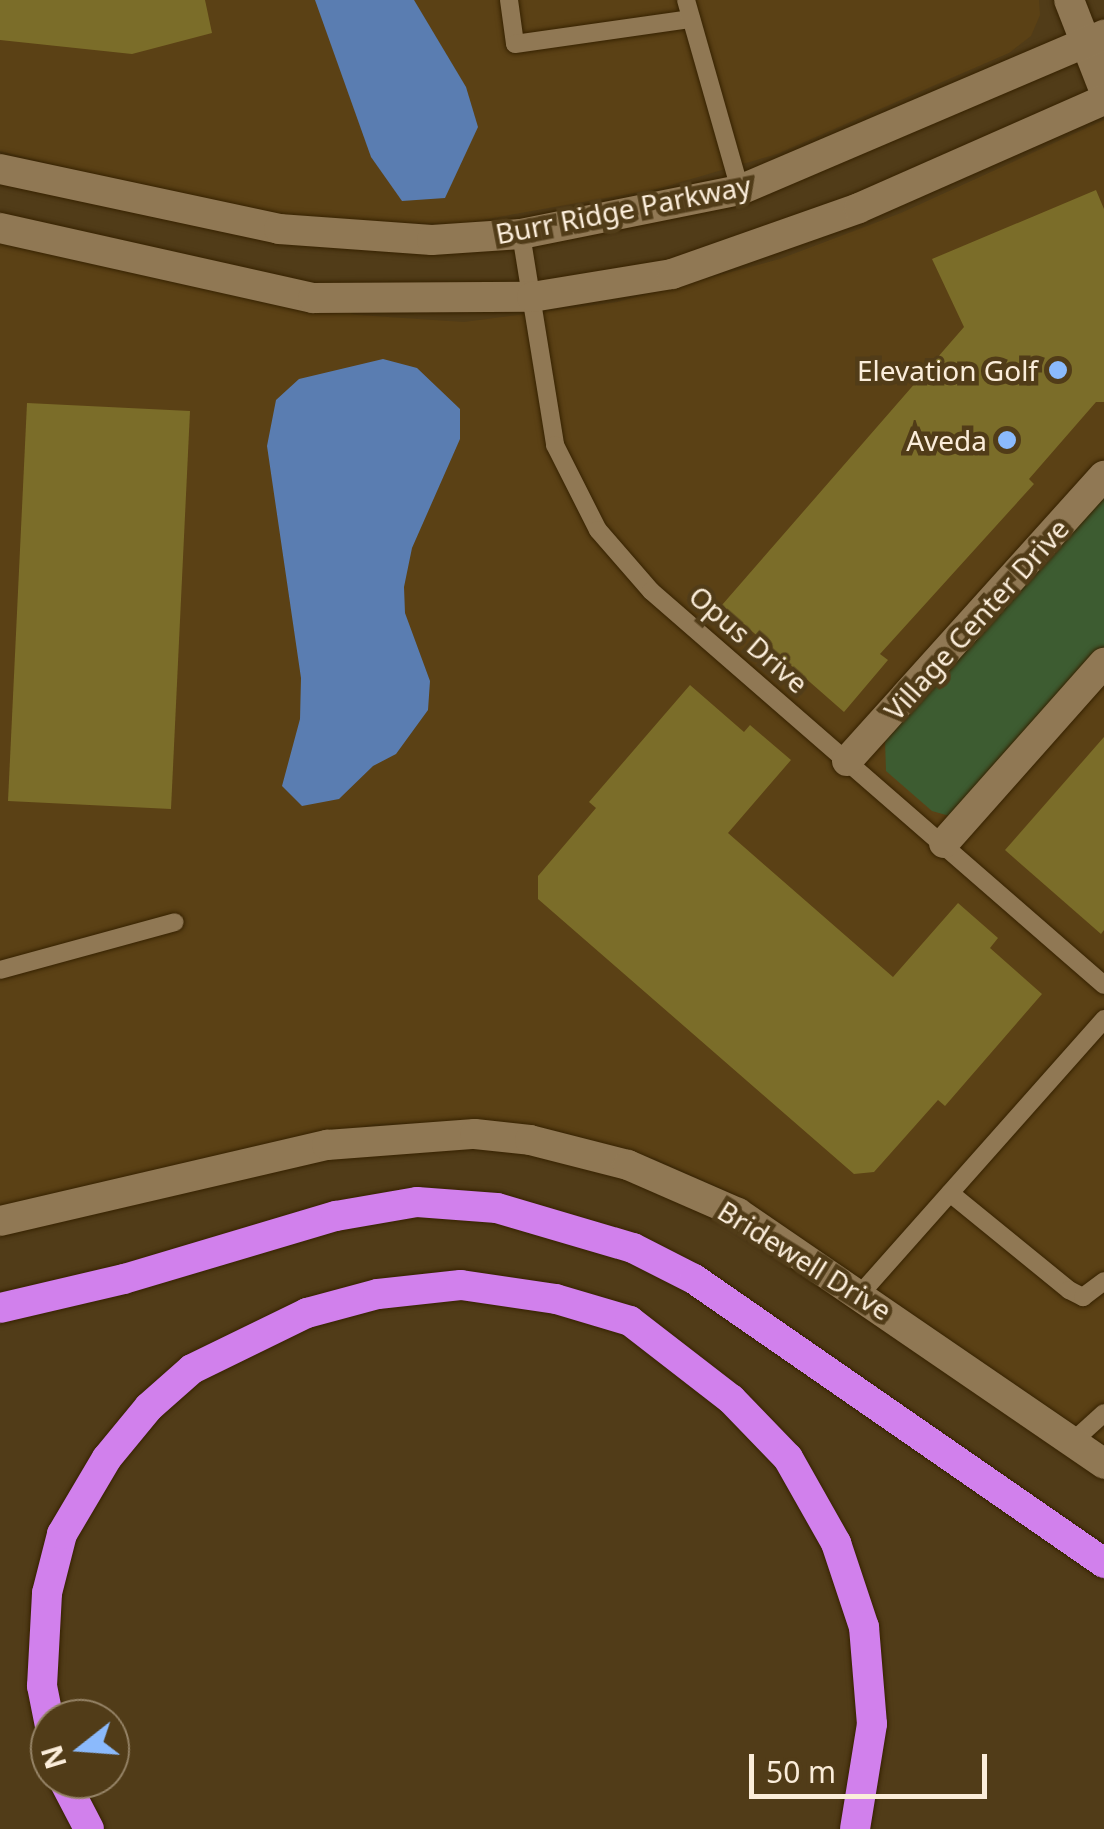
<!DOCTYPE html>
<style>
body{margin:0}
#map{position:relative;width:1104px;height:1829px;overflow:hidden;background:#513c18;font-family:"Noto Sans",sans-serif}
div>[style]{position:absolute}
.built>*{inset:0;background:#5b4115}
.green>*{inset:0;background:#3d5c31}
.water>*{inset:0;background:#5a7db1}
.building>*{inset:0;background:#7b6d29}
.roads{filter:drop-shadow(0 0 2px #362200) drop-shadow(0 0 2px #362200)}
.lane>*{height:18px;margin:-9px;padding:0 9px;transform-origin:9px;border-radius:9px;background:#907854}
.street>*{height:30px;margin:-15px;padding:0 15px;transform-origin:15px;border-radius:15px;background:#907854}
.secondary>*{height:30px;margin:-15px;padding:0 15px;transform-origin:15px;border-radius:15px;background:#907854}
.highway>*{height:30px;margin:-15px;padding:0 15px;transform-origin:15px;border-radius:15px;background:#d180ec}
.dots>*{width:28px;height:28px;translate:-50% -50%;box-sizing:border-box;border:5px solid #513c18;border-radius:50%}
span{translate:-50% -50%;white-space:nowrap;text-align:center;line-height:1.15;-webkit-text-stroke:9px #513c18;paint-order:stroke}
.street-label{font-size:28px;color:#fbedda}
.poi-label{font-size:28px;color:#fbedda}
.right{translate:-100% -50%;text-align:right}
.north{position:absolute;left:30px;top:1699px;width:100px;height:100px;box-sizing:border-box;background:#513c18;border:2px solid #958366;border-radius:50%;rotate:253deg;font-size:28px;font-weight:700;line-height:40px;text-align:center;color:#fbedda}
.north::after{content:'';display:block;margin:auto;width:35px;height:45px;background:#8bbafc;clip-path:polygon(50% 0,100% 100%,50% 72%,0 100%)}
.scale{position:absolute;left:749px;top:1754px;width:238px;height:45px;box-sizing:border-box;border:5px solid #fbedda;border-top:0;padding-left:12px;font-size:30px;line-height:35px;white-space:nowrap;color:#fbedda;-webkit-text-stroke:8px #513c18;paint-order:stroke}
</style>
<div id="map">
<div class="built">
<div style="clip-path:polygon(0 0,1039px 0,1040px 15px,1031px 36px,1009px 53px,777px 154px,657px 189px,459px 224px,331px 221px,212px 204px,0 151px)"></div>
<div style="clip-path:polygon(1104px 120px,1104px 1445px,743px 1198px,657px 1159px,563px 1132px,495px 1121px,374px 1124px,0 1207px,0 240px,358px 315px,464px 322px,617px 302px,780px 259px,901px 213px)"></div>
</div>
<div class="green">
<div style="clip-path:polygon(1104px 488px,1104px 649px,953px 817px,932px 811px,886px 771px,885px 740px)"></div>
</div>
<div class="water">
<div style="clip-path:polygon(315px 0,414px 0,466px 87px,478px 127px,445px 198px,402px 201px,371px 157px)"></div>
<div style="clip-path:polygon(383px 359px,417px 368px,460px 409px,460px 439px,412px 548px,404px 587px,405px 613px,430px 681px,428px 710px,396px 754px,373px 766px,339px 799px,302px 806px,282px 786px,300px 719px,301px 678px,267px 446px,276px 400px,299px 379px)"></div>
</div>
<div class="building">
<div style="clip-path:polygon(0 0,205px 0,212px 33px,132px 54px,0 40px)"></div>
<div style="clip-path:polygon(1096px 190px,1104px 209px,1104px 402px,1096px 402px,1029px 479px,1034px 484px,880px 654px,888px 660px,844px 712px,722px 605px,964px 327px,932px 259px)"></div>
<div style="clip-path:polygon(27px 403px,190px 411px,171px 809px,8px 801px)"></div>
<div style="clip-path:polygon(690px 685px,744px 732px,750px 725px,791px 760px,728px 833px,893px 977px,958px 903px,998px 938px,990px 948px,1042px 994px,945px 1106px,938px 1100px,874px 1172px,854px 1174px,538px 899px,538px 876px,596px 808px,589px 802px)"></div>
<div style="clip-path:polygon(1104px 737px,1104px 930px,1101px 934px,1005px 850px)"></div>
</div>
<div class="roads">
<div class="lane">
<div style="left:509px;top:0;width:44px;rotate:82.2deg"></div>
<div style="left:515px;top:44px;width:178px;rotate:-8.1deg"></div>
<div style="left:686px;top:0;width:198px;rotate:74.1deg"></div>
<div style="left:521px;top:234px;width:214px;rotate:80.8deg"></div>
<div style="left:555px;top:445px;width:95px;rotate:63.2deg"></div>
<div style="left:598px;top:530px;width:81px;rotate:49deg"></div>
<div style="left:651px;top:591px;width:600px;rotate:41.02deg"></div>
<div style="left:0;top:970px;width:181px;rotate:-15.3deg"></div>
<div style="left:950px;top:1193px;width:154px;rotate:39.2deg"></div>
<div style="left:1069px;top:1290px;width:16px;rotate:27deg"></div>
<div style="left:1083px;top:1297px;width:26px;rotate:-37deg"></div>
<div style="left:862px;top:1292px;width:365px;rotate:-48.4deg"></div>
<div style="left:1072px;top:1442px;width:43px;rotate:-42.2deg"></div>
</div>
<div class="street">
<div style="left:1069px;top:0;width:97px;rotate:68.7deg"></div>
<div style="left:847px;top:761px;width:384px;rotate:-48deg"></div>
<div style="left:944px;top:843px;width:241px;rotate:-48.4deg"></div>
<div style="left:0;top:1221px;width:336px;rotate:-13.1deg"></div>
<div style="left:327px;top:1145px;width:148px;rotate:-4.3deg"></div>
<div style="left:475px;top:1134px;width:55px;rotate:6.2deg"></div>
<div style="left:530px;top:1140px;width:101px;rotate:14.3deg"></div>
<div style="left:628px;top:1165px;width:120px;rotate:23.6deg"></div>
<div style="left:738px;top:1213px;width:444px;rotate:34.4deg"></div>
</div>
<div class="secondary">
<div style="left:0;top:169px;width:285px;rotate:12.1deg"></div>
<div style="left:279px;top:229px;width:153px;rotate:4.1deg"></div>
<div style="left:432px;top:240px;width:89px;rotate:-3.9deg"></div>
<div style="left:521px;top:234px;width:223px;rotate:-11.4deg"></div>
<div style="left:740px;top:190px;width:396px;rotate:-23.1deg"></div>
<div style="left:0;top:228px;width:321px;rotate:12.6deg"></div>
<div style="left:313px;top:298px;width:219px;rotate:-0.3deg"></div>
<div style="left:532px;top:297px;width:142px;rotate:-9.3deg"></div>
<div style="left:672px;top:274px;width:198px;rotate:-19.4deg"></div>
<div style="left:859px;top:208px;width:268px;rotate:-23.8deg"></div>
</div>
<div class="highway">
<div style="left:0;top:1308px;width:127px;rotate:-13.2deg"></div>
<div style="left:124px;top:1279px;width:221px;rotate:-16.6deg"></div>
<div style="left:336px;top:1216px;width:82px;rotate:-9.8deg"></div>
<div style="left:417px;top:1202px;width:80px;rotate:4.3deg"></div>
<div style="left:497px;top:1208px;width:142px;rotate:16.4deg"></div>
<div style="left:633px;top:1248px;width:68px;rotate:26.9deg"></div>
<div style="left:694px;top:1279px;width:499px;rotate:34.7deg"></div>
<div style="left:50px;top:1726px;width:41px;rotate:-101.3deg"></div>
<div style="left:42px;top:1686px;width:93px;rotate:-86.9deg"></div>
<div style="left:47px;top:1593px;width:61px;rotate:-75.7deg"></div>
<div style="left:62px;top:1534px;width:88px;rotate:-59.4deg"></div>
<div style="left:107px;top:1458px;width:66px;rotate:-50.5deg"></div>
<div style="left:149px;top:1407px;width:57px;rotate:-41.5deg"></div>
<div style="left:192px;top:1369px;width:128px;rotate:-26deg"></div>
<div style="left:307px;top:1313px;width:73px;rotate:-15deg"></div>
<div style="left:378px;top:1294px;width:83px;rotate:-6.2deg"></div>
<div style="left:461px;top:1285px;width:96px;rotate:8.4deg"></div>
<div style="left:556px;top:1299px;width:77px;rotate:16.6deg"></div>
<div style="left:630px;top:1321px;width:128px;rotate:37.7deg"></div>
<div style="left:731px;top:1399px;width:82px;rotate:46deg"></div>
<div style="left:788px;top:1458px;width:98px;rotate:60.5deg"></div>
<div style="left:836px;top:1543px;width:89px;rotate:71.6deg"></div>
<div style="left:864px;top:1627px;width:97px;rotate:85.3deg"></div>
<div style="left:872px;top:1724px;width:106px;rotate:99.2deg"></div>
<div style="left:63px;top:1779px;width:56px;rotate:62.5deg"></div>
</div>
</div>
<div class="dots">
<div style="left:1058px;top:370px;background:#8bbafc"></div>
<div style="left:1007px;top:440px;background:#8bbafc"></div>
</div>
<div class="street-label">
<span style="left:623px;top:209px;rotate:-11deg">Burr Ridge Parkway</span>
<span style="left:976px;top:619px;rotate:-48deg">Village Center Drive</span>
<span style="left:749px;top:639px;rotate:41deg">Opus Drive</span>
<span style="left:805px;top:1260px;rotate:32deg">Bridewell Drive</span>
</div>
<div class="poi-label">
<span class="right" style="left:1038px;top:370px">Elevation Golf</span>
<span class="right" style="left:987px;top:440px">Aveda</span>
</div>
<div class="north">N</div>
<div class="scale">50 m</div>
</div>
